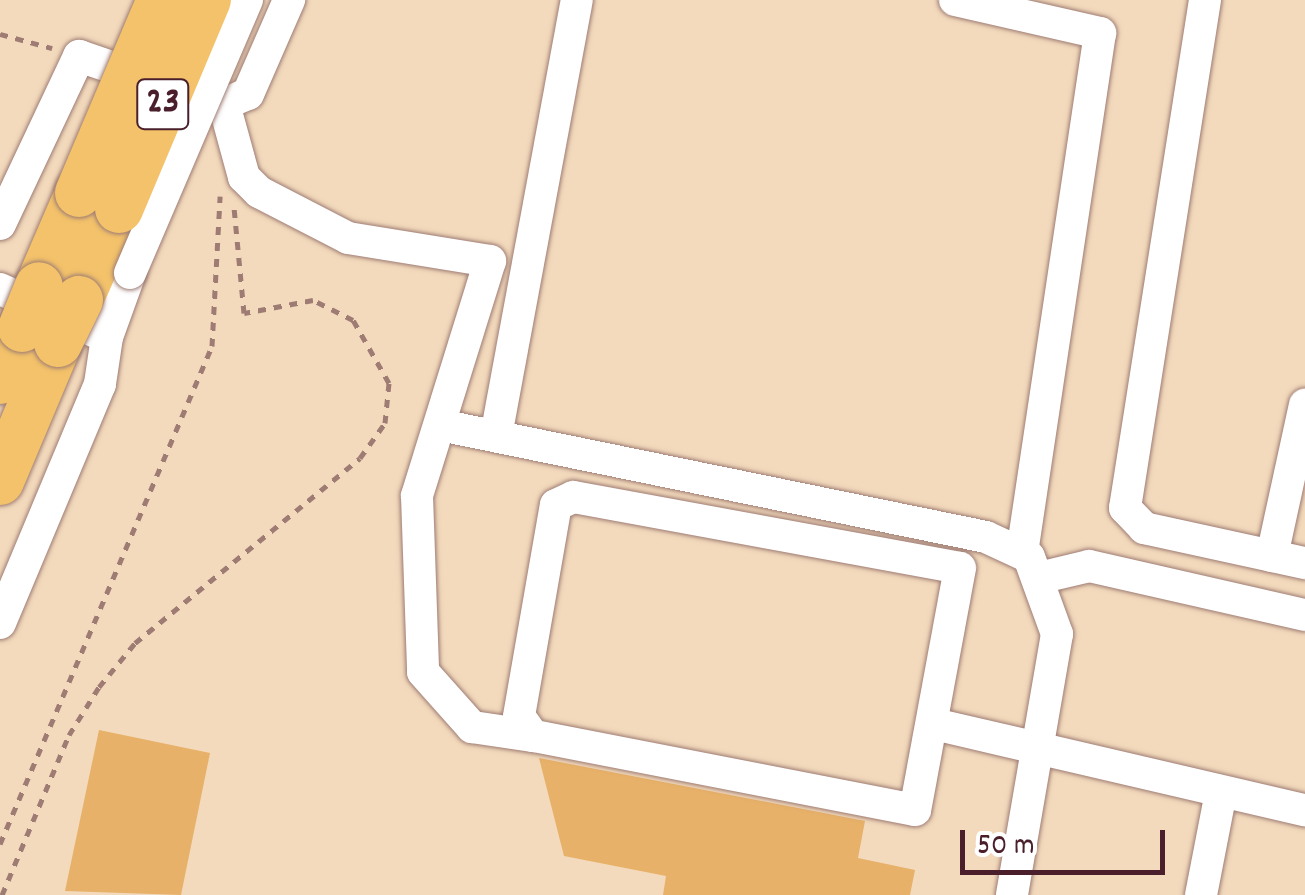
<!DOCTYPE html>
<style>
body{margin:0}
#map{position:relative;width:1305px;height:895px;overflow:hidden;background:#f3dabc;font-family:Dekko,sans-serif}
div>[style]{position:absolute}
.building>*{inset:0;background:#e7b169}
.path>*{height:5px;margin-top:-2.5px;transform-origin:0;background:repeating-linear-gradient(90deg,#9e7c74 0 8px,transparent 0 16px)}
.roads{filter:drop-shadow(0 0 2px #9e7c74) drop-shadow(0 0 2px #9e7c74)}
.minor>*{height:32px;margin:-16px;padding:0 16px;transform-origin:16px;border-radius:16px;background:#fff}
.highway>*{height:48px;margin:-24px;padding:0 24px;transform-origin:24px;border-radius:24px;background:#f3c26a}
.bridges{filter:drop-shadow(0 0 2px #9e7c74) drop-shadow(0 0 2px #9e7c74)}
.minor-bridge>*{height:32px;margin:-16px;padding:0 16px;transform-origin:16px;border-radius:16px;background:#fff}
.highway-bridge>*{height:48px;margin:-24px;padding:0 24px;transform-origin:24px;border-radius:24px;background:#f3c26a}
span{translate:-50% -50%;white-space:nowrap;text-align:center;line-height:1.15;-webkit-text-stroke:9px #fff;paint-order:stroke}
.shield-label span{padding:2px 8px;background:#fff;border:2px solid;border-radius:8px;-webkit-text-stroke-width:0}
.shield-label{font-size:38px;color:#4a1f2b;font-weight:700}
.scale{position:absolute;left:960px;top:830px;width:205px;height:45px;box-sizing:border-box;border:5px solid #4a1f2b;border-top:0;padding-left:12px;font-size:30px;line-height:35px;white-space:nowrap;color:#4a1f2b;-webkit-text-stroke:8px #fff;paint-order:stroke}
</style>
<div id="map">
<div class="building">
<div style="clip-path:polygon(99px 730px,210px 753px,181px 895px,65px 891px)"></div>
<div style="clip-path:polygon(539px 758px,865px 821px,858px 858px,915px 870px,910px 895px,663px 895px,666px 876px,564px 856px)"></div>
</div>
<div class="path">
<div style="left:0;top:34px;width:54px;rotate:15.1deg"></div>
<div style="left:0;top:844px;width:541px;rotate:-66.94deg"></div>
<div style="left:212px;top:346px;width:150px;rotate:-86.9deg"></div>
<div style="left:2px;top:895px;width:173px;rotate:-67.3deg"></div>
<div style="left:69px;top:735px;width:57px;rotate:-58deg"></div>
<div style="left:99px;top:687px;width:57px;rotate:-50.7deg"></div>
<div style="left:135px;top:643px;width:291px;rotate:-39.4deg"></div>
<div style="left:360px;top:458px;width:43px;rotate:-54.5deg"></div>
<div style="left:385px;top:423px;width:40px;rotate:-84.3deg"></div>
<div style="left:389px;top:383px;width:73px;rotate:-119.7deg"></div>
<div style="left:353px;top:320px;width:45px;rotate:-153.4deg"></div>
<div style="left:313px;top:300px;width:70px;rotate:169.3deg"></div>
<div style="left:244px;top:313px;width:105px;rotate:-95.4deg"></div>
</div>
<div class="roads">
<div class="minor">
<div style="left:955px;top:0;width:149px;rotate:12.8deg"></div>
<div style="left:1100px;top:33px;width:526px;rotate:98.53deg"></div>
<div style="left:1205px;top:0;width:514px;rotate:98.95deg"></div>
<div style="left:1125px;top:508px;width:28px;rotate:46deg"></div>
<div style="left:1144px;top:528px;width:165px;rotate:12.3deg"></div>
<div style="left:205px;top:99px;width:20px;rotate:15deg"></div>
<div style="left:224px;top:104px;width:26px;rotate:-23deg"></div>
<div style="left:248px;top:94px;width:103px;rotate:-66.4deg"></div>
<div style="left:224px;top:104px;width:76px;rotate:74.7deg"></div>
<div style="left:244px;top:177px;width:21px;rotate:45deg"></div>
<div style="left:259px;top:192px;width:100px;rotate:27.3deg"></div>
<div style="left:348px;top:238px;width:144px;rotate:9.2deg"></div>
<div style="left:490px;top:261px;width:246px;rotate:107.3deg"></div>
<div style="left:417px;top:496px;width:176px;rotate:88deg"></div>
<div style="left:423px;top:672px;width:74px;rotate:48.3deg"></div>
<div style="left:472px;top:727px;width:62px;rotate:8.4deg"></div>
<div style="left:0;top:224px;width:186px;rotate:-64.8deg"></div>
<div style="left:79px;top:56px;width:74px;rotate:18.9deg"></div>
<div style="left:0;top:289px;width:117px;rotate:24.2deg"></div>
<div style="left:107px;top:337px;width:48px;rotate:98.5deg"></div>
<div style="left:100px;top:384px;width:259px;rotate:112.7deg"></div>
<div style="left:107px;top:337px;width:68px;rotate:-70.2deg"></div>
<div style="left:440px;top:425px;width:557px;rotate:11.59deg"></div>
<div style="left:986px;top:537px;width:47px;rotate:24.9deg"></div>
<div style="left:1029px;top:557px;width:82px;rotate:70deg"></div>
<div style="left:1057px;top:634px;width:265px;rotate:99.8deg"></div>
<div style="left:496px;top:436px;width:443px;rotate:-79.5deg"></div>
<div style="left:573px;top:497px;width:393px;rotate:10.4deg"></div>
<div style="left:960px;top:568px;width:246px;rotate:100.5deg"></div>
<div style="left:915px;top:810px;width:389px;rotate:-169deg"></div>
<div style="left:533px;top:736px;width:24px;rotate:-125deg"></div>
<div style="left:519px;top:716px;width:214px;rotate:-80.1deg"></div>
<div style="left:556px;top:505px;width:19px;rotate:-25deg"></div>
<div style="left:1272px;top:556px;width:155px;rotate:-77.7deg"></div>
<div style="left:1043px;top:577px;width:47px;rotate:-13.4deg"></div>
<div style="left:1089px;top:566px;width:221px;rotate:12.8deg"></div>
<div style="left:934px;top:724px;width:381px;rotate:13.1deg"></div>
<div style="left:1201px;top:895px;width:105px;rotate:-79deg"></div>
</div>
<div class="highway">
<div style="left:39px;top:286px;width:101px;rotate:-66.7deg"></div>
<div style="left:79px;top:300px;width:99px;rotate:-66.3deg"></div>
<div style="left:0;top:380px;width:56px;rotate:-67.1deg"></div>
<div style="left:0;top:481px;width:150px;rotate:-67.2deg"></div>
</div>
</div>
<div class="bridges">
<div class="minor-bridge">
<div style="left:130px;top:273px;width:297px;rotate:-66.8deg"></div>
</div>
<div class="highway-bridge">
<div style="left:79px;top:193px;width:210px;rotate:-67deg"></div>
<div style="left:119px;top:209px;width:227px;rotate:-67.2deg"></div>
<div style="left:22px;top:328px;width:45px;rotate:-68deg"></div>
<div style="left:58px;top:343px;width:48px;rotate:-64deg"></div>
</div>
</div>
<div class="shield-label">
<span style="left:163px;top:104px">23</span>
</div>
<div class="scale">50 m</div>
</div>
